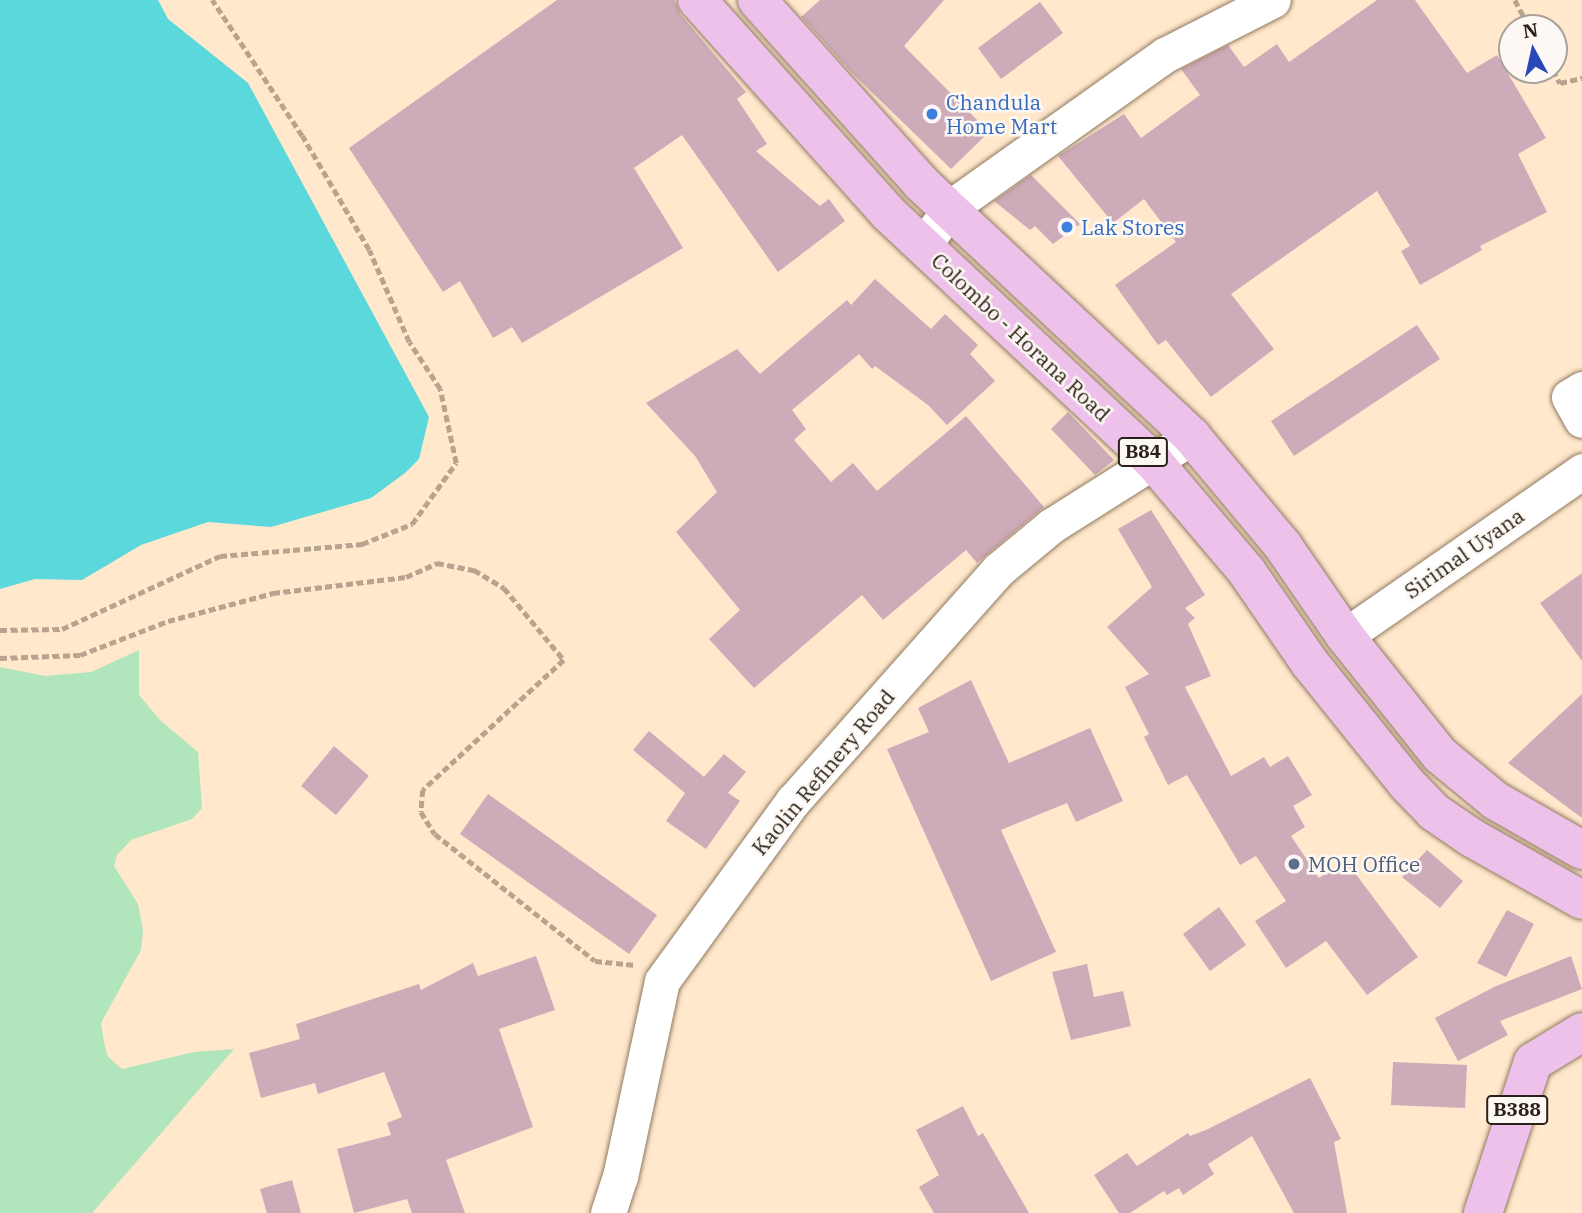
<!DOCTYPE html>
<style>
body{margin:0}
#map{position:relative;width:1582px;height:1213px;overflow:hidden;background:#ffe8cc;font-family:"IBM Plex Serif",serif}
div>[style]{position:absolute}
.green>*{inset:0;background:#b1e5bc}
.water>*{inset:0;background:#5bd8dc}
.building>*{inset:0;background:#ceabb9}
.path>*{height:4.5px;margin-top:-2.25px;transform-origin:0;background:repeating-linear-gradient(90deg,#b6a48e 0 7px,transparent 0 10.5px)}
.roads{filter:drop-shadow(0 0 2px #8f7a61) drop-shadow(0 0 2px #8f7a61)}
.minor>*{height:35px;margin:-17.5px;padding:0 17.5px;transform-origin:17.5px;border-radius:17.5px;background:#fff}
.primary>*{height:38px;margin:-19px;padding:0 19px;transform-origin:19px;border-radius:19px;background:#edc1ea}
.dots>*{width:19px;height:19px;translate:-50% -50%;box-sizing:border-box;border:4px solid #fdf8f3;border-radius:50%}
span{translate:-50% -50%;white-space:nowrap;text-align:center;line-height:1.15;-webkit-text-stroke:5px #fdf8f3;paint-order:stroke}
.shield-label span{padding:2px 5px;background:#fdf8f3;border:2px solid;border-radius:5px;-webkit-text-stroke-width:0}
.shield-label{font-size:19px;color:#292117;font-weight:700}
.shop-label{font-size:21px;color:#366cbe}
.left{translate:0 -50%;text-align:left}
.street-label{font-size:21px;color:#292117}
.service-label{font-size:21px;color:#4e5e75}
.north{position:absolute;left:1498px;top:14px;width:70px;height:70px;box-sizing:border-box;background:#fdf8f3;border:2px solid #a8a29b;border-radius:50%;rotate:352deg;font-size:19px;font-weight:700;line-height:28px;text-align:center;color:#292117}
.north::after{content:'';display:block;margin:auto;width:24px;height:32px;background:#2949b8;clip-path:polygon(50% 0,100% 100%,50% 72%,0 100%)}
</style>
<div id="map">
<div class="green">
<div style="clip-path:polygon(139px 650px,139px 695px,160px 720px,198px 752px,202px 808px,192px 819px,131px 840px,117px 855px,114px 866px,138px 904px,143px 930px,141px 950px,101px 1023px,104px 1043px,108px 1057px,122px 1069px,194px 1052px,234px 1049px,92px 1213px,0 1213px,0 667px,45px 676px,91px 672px)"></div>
</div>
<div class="water">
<div style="clip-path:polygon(0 0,158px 0,168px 19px,248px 83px,429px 417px,419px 459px,405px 473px,371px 498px,271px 527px,208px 522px,141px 545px,82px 580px,35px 579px,0 589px)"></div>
</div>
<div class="building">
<div style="clip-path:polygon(557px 0,674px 0,681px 15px,746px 92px,737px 99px,767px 144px,756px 151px,820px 206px,829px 199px,845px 221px,778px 272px,682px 135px,634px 168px,683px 248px,522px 343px,512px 327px,493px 338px,460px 281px,443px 292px,349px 148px)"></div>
<div style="clip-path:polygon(820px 0,944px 0,904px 46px,989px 132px,951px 169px,851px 72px,801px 17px)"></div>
<div style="clip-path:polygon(1377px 0,1415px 0,1467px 73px,1497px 55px,1546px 138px,1518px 154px,1547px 212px,1480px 246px,1482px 250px,1420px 285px,1401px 251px,1410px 246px,1377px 191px,1231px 294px,1274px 349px,1211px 397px,1166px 340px,1158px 345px,1115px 285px,1176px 242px,1144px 199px,1113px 223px,1058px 156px,1124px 114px,1141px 138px,1200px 95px,1181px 69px,1228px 45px,1244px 67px,1277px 44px,1289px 62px)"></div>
<div style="clip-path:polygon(1040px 2px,1063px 33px,1001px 79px,978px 48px)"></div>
<div style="clip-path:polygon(1031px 175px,1080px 224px,1053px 244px,1035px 226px,1030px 230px,994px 201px)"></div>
<div style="clip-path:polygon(875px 279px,931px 329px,945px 314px,978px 345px,970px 354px,995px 381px,947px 425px,928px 405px,875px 366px,872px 369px,859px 354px,792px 410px,806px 429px,794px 440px,831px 482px,853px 463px,877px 491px,966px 416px,1044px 507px,977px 563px,966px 550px,883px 620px,862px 595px,754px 688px,709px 639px,740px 610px,676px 532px,717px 492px,695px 456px,646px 403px,737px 349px,760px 374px,847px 300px,851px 305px)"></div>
<div style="clip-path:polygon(1417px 325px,1440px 359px,1294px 456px,1271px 421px)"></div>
<div style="clip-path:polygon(1068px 412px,1114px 460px,1095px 475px,1051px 429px)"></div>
<div style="clip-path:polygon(1151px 510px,1205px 595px,1185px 608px,1195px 618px,1188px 624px,1211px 676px,1185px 687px,1231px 776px,1264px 757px,1270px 767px,1288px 756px,1312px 795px,1293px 806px,1305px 827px,1291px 836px,1319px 878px,1346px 861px,1418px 957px,1367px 995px,1326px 941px,1286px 968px,1255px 921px,1286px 901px,1256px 856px,1240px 865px,1187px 775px,1168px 785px,1144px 737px,1149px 734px,1125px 687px,1149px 674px,1107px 627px,1152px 587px,1118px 529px)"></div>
<div style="clip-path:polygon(1582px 573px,1582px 661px,1540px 603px)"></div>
<div style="clip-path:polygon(971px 680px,1009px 763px,1090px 728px,1123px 801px,1076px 822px,1067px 803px,1001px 830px,1056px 952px,991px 981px,887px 749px,929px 732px,918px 708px)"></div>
<div style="clip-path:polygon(1582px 694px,1582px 818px,1508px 763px)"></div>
<div style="clip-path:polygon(649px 731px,704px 777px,724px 754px,746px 772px,728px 793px,740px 801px,706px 849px,666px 821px,685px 793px,633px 750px)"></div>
<div style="clip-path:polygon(334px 746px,369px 776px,336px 815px,301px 786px)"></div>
<div style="clip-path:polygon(488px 794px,657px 915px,629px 954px,460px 834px)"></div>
<div style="clip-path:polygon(1427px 850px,1463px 881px,1440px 908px,1402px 877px)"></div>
<div style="clip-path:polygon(1219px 907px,1246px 945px,1210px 971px,1183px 934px)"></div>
<div style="clip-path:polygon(1507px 910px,1534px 924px,1506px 977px,1477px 963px)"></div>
<div style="clip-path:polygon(536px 956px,555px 1010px,499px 1029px,533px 1127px,446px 1160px,465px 1213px,412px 1213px,407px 1199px,354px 1213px,337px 1149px,391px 1135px,387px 1123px,402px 1117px,384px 1072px,318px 1094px,315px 1083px,261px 1098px,249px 1053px,300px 1039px,296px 1024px,419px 984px,421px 990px,473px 963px,478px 976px)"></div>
<div style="clip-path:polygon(1571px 956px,1582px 989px,1500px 1021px,1508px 1035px,1458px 1061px,1435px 1018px,1494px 987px)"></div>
<div style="clip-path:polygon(1087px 964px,1094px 997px,1123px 991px,1131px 1026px,1071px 1040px,1052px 972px)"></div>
<div style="clip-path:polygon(1393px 1062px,1467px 1065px,1465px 1108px,1391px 1105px)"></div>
<div style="clip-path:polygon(1310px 1078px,1341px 1139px,1334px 1142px,1347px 1213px,1294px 1213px,1252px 1136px,1208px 1164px,1214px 1174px,1183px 1195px,1179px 1188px,1167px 1195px,1164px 1191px,1130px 1213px,1119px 1213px,1094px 1175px,1127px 1153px,1137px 1166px,1188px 1133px,1190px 1136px,1206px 1130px)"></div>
<div style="clip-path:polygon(963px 1106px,978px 1136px,983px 1133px,1029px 1213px,934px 1213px,919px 1187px,939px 1175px,916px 1130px)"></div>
<div style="clip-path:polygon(292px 1180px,301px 1213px,267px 1213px,260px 1189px)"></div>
</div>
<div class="path">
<div style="left:1515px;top:0;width:32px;rotate:62deg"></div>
<div style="left:1553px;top:70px;width:15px;rotate:62deg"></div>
<div style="left:1560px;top:83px;width:23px;rotate:-13deg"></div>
<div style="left:0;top:630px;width:62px;rotate:-0.9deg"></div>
<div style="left:62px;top:629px;width:174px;rotate:-24.8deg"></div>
<div style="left:220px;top:556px;width:143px;rotate:-4.8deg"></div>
<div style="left:362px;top:544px;width:54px;rotate:-21.8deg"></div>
<div style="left:412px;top:524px;width:75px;rotate:-54.2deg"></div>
<div style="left:456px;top:463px;width:76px;rotate:-102.2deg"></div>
<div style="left:440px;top:389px;width:56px;rotate:-123.4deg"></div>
<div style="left:409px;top:342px;width:100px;rotate:-113.5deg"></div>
<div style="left:369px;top:250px;width:132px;rotate:-120.4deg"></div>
<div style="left:302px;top:136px;width:163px;rotate:-123.5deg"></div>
<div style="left:0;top:658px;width:80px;rotate:-2.1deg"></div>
<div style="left:80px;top:655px;width:94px;rotate:-21.1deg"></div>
<div style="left:168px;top:621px;width:109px;rotate:-14.9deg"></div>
<div style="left:273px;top:593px;width:134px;rotate:-6.9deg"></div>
<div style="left:406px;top:577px;width:34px;rotate:-24deg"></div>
<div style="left:437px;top:563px;width:38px;rotate:11deg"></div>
<div style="left:474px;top:570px;width:35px;rotate:31deg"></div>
<div style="left:504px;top:588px;width:94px;rotate:50.2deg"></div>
<div style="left:564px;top:660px;width:192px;rotate:137.3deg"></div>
<div style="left:423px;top:790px;width:22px;rotate:95deg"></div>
<div style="left:421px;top:812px;width:26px;rotate:58deg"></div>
<div style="left:435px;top:834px;width:204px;rotate:38.4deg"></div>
<div style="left:595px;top:961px;width:41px;rotate:5.6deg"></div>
</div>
<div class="roads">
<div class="minor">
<div style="left:923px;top:246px;width:48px;rotate:-54.3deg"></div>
<div style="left:951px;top:207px;width:262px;rotate:-35.4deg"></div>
<div style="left:1165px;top:55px;width:121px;rotate:-27deg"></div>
<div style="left:1582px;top:389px;width:15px;rotate:148deg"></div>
<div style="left:1569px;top:397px;width:26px;rotate:61deg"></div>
<div style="left:1345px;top:636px;width:289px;rotate:-34.8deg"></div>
<div style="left:608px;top:1213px;width:38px;rotate:-72deg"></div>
<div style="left:620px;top:1177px;width:200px;rotate:-77.9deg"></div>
<div style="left:662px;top:981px;width:223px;rotate:-54deg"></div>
<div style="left:793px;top:801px;width:309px;rotate:-48.4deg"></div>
<div style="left:998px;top:570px;width:69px;rotate:-39.7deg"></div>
<div style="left:1051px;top:526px;width:167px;rotate:-32.3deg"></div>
</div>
<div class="primary">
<div style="left:697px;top:0;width:286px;rotate:48.1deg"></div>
<div style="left:888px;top:213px;width:363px;rotate:43.1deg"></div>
<div style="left:1153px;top:461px;width:145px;rotate:49.7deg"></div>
<div style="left:1247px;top:572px;width:109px;rotate:55.4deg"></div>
<div style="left:1309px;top:662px;width:156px;rotate:51.2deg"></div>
<div style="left:1407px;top:784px;width:39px;rotate:46deg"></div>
<div style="left:1434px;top:812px;width:46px;rotate:34.4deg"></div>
<div style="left:1472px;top:838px;width:126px;rotate:29.4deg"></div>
<div style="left:757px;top:0;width:246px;rotate:48.1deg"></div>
<div style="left:921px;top:183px;width:371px;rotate:43.1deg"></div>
<div style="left:1192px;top:437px;width:142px;rotate:50.1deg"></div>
<div style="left:1283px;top:546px;width:109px;rotate:55.4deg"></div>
<div style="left:1345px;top:636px;width:152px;rotate:51.4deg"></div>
<div style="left:1440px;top:755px;width:72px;rotate:39.4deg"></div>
<div style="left:1496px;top:801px;width:99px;rotate:29.7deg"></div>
<div style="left:1483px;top:1213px;width:159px;rotate:-71.7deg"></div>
<div style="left:1533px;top:1062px;width:57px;rotate:-31.5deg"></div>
</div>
</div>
<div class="dots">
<div style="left:932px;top:114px;background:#3f7fe0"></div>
<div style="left:1067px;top:227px;background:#3f7fe0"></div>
<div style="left:1294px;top:864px;background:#5c6f8a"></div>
</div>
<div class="shield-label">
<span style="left:1143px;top:452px">B84</span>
<span style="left:1517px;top:1110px">B388</span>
</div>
<div class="shop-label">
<span class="left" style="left:946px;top:114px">Chandula<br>Home Mart</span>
<span class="left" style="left:1081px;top:227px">Lak Stores</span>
</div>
<div class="street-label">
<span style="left:1021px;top:337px;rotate:43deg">Colombo - Horana Road</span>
<span style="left:1464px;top:553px;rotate:-35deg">Sirimal Uyana</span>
<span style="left:823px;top:772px;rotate:-50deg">Kaolin Refinery Road</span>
</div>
<div class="service-label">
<span class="left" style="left:1308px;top:864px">MOH Office</span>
</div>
<div class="north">N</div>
</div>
